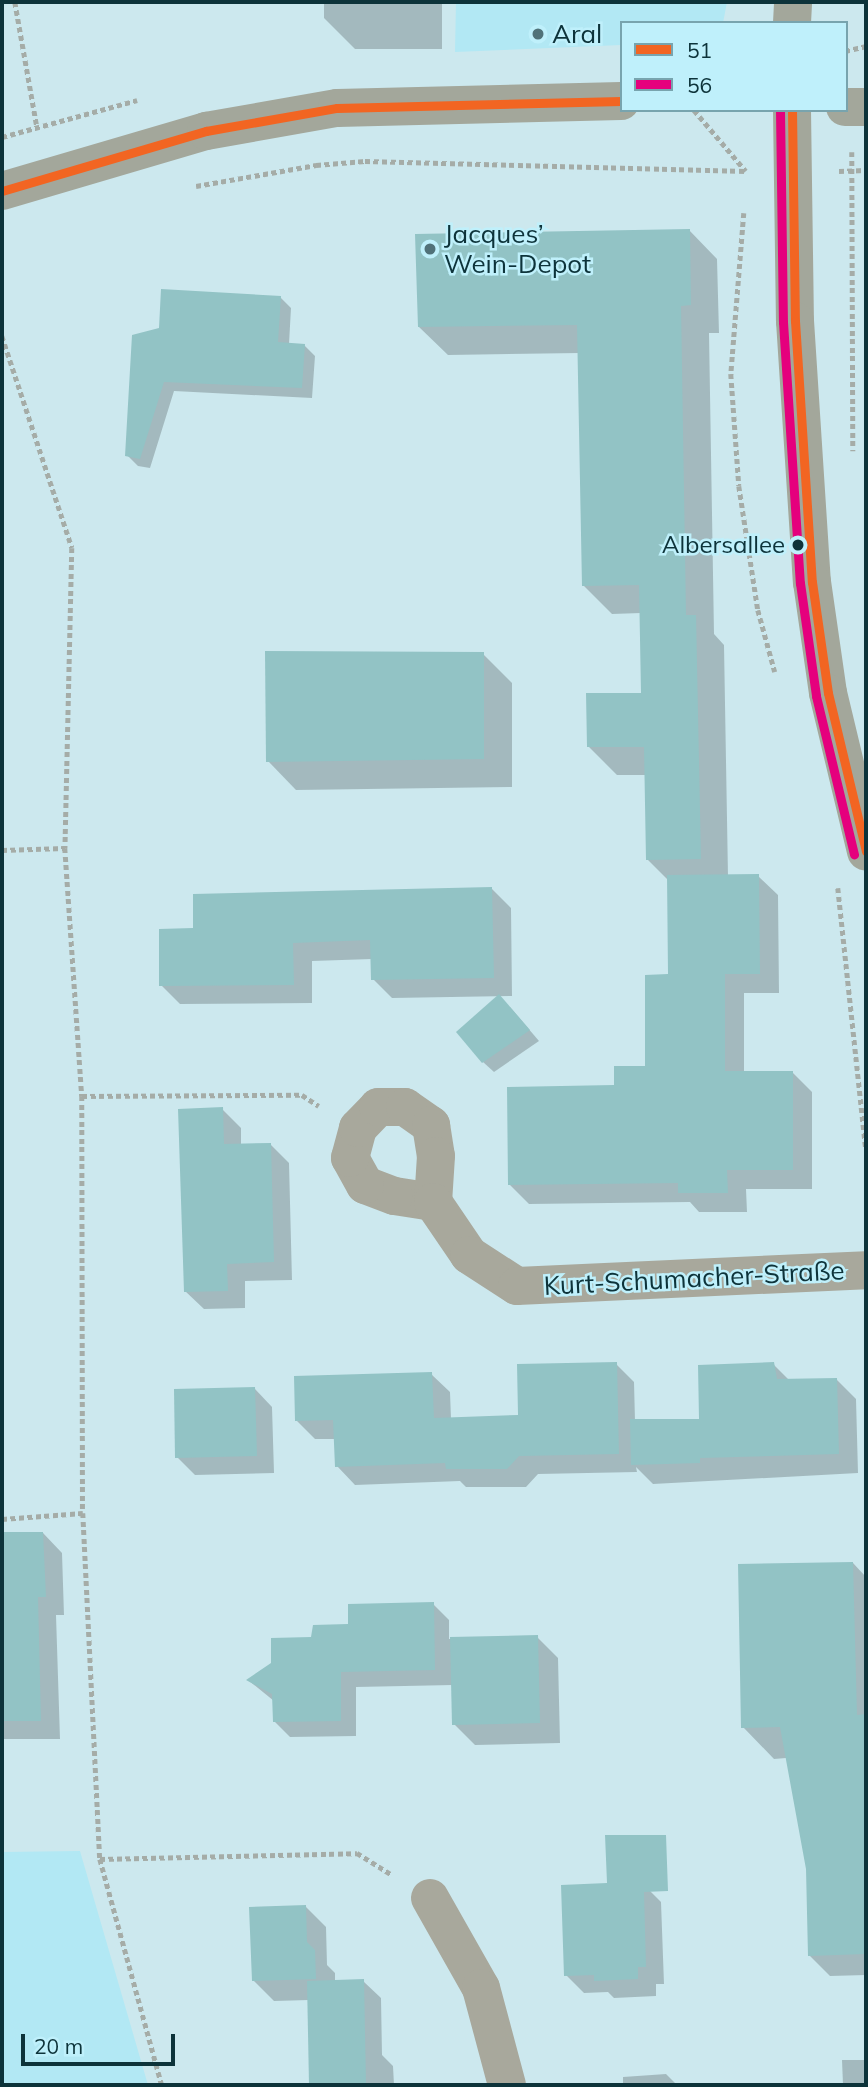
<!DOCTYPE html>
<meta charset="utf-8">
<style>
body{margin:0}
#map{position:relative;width:868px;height:2087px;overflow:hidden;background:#cce8ee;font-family:Mulish,sans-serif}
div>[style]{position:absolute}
.built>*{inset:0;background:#b2e8f4}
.shadow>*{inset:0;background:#0003}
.building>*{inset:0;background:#92c3c5}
.path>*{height:4.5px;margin-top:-2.25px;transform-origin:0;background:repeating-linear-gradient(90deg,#a5aca7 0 5px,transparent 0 8.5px)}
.street>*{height:38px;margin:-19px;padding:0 19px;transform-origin:19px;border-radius:19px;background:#a8a89c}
.secondary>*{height:38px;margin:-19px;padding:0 19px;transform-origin:19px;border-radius:19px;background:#a3a79b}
.bus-1>*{height:9px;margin:-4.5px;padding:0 4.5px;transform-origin:4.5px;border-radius:4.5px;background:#f26522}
.bus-2>*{height:9px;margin:-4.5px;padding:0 4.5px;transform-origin:4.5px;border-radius:4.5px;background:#e5007d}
.dots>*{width:19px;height:19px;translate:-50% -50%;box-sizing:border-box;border:4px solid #bff0fb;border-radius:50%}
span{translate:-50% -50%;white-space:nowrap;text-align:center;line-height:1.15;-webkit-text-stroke:5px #bff0fb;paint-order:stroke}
.bus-label{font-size:24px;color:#0d333a}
.right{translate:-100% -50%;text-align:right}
.poi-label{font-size:26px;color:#0d333a}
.left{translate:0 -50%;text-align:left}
.street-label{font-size:26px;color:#0d333a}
.frame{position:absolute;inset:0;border:4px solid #0d333a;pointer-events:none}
.legend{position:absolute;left:620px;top:21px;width:228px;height:91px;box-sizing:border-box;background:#bff0fb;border:2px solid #78a4ae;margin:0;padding:9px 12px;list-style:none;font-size:21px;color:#0d333a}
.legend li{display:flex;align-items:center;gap:14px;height:35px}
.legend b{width:35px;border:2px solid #78a4ae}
.scale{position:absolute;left:21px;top:2034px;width:154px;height:32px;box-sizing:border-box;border:4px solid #0d333a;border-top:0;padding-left:9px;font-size:21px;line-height:24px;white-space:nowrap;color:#0d333a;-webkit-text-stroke:5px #bff0fb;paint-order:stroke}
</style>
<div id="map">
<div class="built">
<div style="clip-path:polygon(456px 2px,727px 2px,723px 23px,621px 23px,621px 45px,455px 52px)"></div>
<div style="clip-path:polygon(80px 1851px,148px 2085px,2px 2085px,2px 1852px)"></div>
</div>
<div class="shadow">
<div style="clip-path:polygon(324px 2px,442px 2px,442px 49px,355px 49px,324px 18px)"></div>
<div style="clip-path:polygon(689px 230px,717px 259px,719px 333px,709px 333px,714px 634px,724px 645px,728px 876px,758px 876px,778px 895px,779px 993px,744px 993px,744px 1072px,792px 1072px,812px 1092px,812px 1189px,746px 1189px,747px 1212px,699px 1212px,690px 1202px,529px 1204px,510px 1185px,616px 1087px,646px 1067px,669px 976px,669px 881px,647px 859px,646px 775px,617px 775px,589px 747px,643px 694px,641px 613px,612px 614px,583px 585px,580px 353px,448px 355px,419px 327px)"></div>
<div style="clip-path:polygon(280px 297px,291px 308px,289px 344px,304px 345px,315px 356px,312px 398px,174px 391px,150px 468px,138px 466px,127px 455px,133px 336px)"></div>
<div style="clip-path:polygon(483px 654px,512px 683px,512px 787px,296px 790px,268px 761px)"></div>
<div style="clip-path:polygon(492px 889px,511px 908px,512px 996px,392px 998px,373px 979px,372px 959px,312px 961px,312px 1003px,180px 1004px,161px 985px,195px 929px)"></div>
<div style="clip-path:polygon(510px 1007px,539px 1041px,494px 1072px,483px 1062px)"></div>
<div style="clip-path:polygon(222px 1109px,241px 1128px,241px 1145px,270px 1144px,289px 1163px,292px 1280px,245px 1281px,245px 1308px,204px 1309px,185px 1291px)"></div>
<div style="clip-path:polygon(616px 1364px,634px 1382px,635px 1421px,701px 1421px,773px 1364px,790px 1381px,837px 1380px,856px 1399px,858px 1473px,653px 1484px,636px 1467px,637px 1472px,538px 1474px,526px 1487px,466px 1487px,460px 1481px,355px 1485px,337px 1466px,336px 1439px,315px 1439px,297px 1421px,431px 1374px,450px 1392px,451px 1419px,520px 1416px)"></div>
<div style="clip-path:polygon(255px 1389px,272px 1407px,274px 1473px,195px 1475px,177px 1457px)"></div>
<div style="clip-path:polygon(43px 1533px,62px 1553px,64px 1615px,56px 1615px,60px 1739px,2px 1739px,2px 1534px)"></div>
<div style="clip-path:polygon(853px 1563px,866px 1577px,866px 1818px,824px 1826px,786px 1758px,774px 1759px,743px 1727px)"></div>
<div style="clip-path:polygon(433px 1604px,449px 1620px,449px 1639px,537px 1637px,558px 1658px,560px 1743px,475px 1745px,454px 1724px,453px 1685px,356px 1687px,356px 1736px,290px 1737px,274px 1721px,274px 1701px,248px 1680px,313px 1639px)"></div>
<div style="clip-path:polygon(808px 1861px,866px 1861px,866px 1975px,830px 1976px,809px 1955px)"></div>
<div style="clip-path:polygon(643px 1884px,661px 1902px,664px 1984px,656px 1984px,656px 1996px,614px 1998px,608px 1992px,584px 1993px,566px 1975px)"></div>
<div style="clip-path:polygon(305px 1906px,326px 1927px,327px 1965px,335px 1973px,335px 1982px,363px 1981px,381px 1998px,382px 2055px,393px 2066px,394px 2085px,312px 2085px,309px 2000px,274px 2001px,253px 1980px)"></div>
<div style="clip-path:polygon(842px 2060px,866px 2060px,866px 2085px,843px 2085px)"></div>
<div style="clip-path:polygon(666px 2074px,677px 2085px,623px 2085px,623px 2077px)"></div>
</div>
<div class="building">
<div style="clip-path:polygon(690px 229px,691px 305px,681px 306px,686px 615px,696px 615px,701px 859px,646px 860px,644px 747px,587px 747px,586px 693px,641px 693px,639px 585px,582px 586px,577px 325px,418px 327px,415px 234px)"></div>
<div style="clip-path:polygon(161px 289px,281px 296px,278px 342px,305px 344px,302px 388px,164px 382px,140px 459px,125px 456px,132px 335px,159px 328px)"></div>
<div style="clip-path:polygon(265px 651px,484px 652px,484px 759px,266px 762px)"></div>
<div style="clip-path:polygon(759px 874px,760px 974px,725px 974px,725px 1071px,793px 1071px,793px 1170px,727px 1170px,728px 1193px,678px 1193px,678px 1183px,508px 1185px,507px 1087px,614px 1085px,614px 1066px,645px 1066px,645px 975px,668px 974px,667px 875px)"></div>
<div style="clip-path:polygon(492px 887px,494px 978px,371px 980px,370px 940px,293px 943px,294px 985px,159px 986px,159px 929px,193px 928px,193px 894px)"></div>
<div style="clip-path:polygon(499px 994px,530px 1030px,482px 1063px,456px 1032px)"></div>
<div style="clip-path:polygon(223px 1107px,224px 1144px,271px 1143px,274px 1262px,227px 1264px,228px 1291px,184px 1292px,178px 1109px)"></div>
<div style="clip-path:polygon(617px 1362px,619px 1454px,519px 1456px,507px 1469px,446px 1469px,445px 1463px,335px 1467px,333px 1420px,295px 1421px,294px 1376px,432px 1372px,434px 1418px,518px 1415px,517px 1364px)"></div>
<div style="clip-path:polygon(774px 1362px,777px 1379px,837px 1378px,839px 1454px,700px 1458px,700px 1463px,631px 1465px,630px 1419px,699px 1419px,698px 1365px)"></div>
<div style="clip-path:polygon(255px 1387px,257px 1456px,175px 1458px,174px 1389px)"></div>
<div style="clip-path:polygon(2px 1532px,43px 1532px,46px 1597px,38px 1597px,41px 1721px,2px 1721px)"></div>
<div style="clip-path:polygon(853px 1562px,857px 1715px,866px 1714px,866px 1954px,808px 1956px,806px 1869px,780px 1727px,741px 1728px,738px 1564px)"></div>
<div style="clip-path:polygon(434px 1602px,435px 1670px,341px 1672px,341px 1721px,273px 1722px,272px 1694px,246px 1680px,271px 1663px,271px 1638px,311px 1637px,313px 1625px,348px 1624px,348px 1604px)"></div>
<div style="clip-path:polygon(538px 1635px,540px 1723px,452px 1725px,450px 1637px)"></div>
<div style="clip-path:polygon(605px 1835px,666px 1835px,668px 1891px,644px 1892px,646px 1967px,638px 1967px,638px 1979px,594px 1981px,594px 1975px,564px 1976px,561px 1885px,607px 1883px)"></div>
<div style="clip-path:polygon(306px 1905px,307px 1942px,315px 1950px,316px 1979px,252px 1981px,249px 1907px)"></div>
<div style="clip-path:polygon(364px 1979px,366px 2085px,309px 2085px,307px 1981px)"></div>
</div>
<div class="path">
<div style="left:15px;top:2px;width:127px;rotate:80deg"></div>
<div style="left:845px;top:51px;width:22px;rotate:-13deg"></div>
<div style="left:694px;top:110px;width:80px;rotate:49.6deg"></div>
<div style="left:2px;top:137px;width:140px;rotate:-15.3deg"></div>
<div style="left:852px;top:152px;width:299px;rotate:89.8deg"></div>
<div style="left:839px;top:171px;width:27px;rotate:-2deg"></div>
<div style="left:196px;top:186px;width:122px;rotate:-9.9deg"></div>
<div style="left:316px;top:165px;width:49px;rotate:-4.7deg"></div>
<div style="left:365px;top:161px;width:381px;rotate:1.5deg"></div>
<div style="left:744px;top:213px;width:162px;rotate:94.6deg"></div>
<div style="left:731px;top:374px;width:112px;rotate:85.9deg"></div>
<div style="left:739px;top:486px;width:125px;rotate:81.3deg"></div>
<div style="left:758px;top:610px;width:64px;rotate:74.7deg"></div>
<div style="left:2px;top:336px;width:223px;rotate:71.7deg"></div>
<div style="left:72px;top:548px;width:300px;rotate:91.3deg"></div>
<div style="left:65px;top:848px;width:249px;rotate:86.1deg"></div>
<div style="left:82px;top:1096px;width:417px;rotate:89.9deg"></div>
<div style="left:83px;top:1513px;width:346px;rotate:87.2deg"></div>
<div style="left:100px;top:1859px;width:234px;rotate:74.7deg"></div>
<div style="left:2px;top:850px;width:63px;rotate:-1.8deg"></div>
<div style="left:838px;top:888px;width:262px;rotate:83.9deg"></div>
<div style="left:82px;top:1096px;width:220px;rotate:-0.3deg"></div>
<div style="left:302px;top:1095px;width:20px;rotate:33deg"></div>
<div style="left:2px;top:1519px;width:81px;rotate:-4.2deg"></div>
<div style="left:100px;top:1859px;width:257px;rotate:-1.3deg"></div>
<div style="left:357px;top:1853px;width:40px;rotate:32deg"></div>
</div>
<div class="street">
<div style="left:433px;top:1202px;width:39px;rotate:-171deg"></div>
<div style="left:394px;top:1196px;width:31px;rotate:-159deg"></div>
<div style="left:365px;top:1185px;width:31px;rotate:-119deg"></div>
<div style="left:350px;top:1158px;width:31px;rotate:-75deg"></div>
<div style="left:358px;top:1128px;width:29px;rotate:-46deg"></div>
<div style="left:378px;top:1107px;width:27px"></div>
<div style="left:405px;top:1107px;width:32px;rotate:35deg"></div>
<div style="left:431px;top:1125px;width:31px;rotate:81deg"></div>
<div style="left:436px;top:1156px;width:46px;rotate:93.7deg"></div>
<div style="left:433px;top:1202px;width:64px;rotate:55.8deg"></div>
<div style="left:469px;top:1255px;width:57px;rotate:32.9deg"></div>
<div style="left:517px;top:1286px;width:349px;rotate:-2.6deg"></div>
<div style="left:430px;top:1898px;width:103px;rotate:60.5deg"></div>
<div style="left:481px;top:1988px;width:100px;rotate:75deg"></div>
</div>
<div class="secondary">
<div style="left:792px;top:23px;width:21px;rotate:-87deg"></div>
<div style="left:845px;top:107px;width:21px"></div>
<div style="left:792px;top:110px;width:211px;rotate:89.2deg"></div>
<div style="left:795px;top:321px;width:262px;rotate:86.3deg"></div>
<div style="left:812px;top:582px;width:112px;rotate:81.8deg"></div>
<div style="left:828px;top:693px;width:163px;rotate:76.5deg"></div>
<div style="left:2px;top:191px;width:213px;rotate:-16.4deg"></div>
<div style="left:206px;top:131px;width:133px;rotate:-10deg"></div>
<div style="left:337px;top:108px;width:284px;rotate:-1.4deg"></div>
</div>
<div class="bus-1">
<div style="left:792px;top:110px;width:211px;rotate:89.2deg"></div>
<div style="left:795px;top:321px;width:262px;rotate:86.3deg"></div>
<div style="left:812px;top:582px;width:112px;rotate:81.8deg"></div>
<div style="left:828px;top:693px;width:163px;rotate:76.5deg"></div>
<div style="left:2px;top:191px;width:213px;rotate:-16.4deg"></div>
<div style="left:206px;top:131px;width:133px;rotate:-10deg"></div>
<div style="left:337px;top:108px;width:284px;rotate:-1.4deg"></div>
</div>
<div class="bus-2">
<div style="left:780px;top:110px;width:212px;rotate:89.2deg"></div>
<div style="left:783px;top:322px;width:262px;rotate:86.3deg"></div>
<div style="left:800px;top:583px;width:114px;rotate:81.9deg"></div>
<div style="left:816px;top:696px;width:163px;rotate:76.5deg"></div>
</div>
<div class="dots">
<div style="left:538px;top:34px;background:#507279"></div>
<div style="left:430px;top:249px;background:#507279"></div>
<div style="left:798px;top:545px;background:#0d333a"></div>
</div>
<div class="bus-label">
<span class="right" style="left:785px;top:545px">Albersallee</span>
</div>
<div class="poi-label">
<span class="left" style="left:552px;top:34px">Aral</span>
<span class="left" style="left:444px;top:249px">Jacques’<br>Wein-Depot</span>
</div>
<div class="street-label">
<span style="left:694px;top:1278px;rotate:-3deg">Kurt-Schumacher-Straße</span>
</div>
<div class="frame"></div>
<ul class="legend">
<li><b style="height:9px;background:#f26522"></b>51</li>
<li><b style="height:9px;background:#e5007d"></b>56</li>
</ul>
<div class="scale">20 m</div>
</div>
